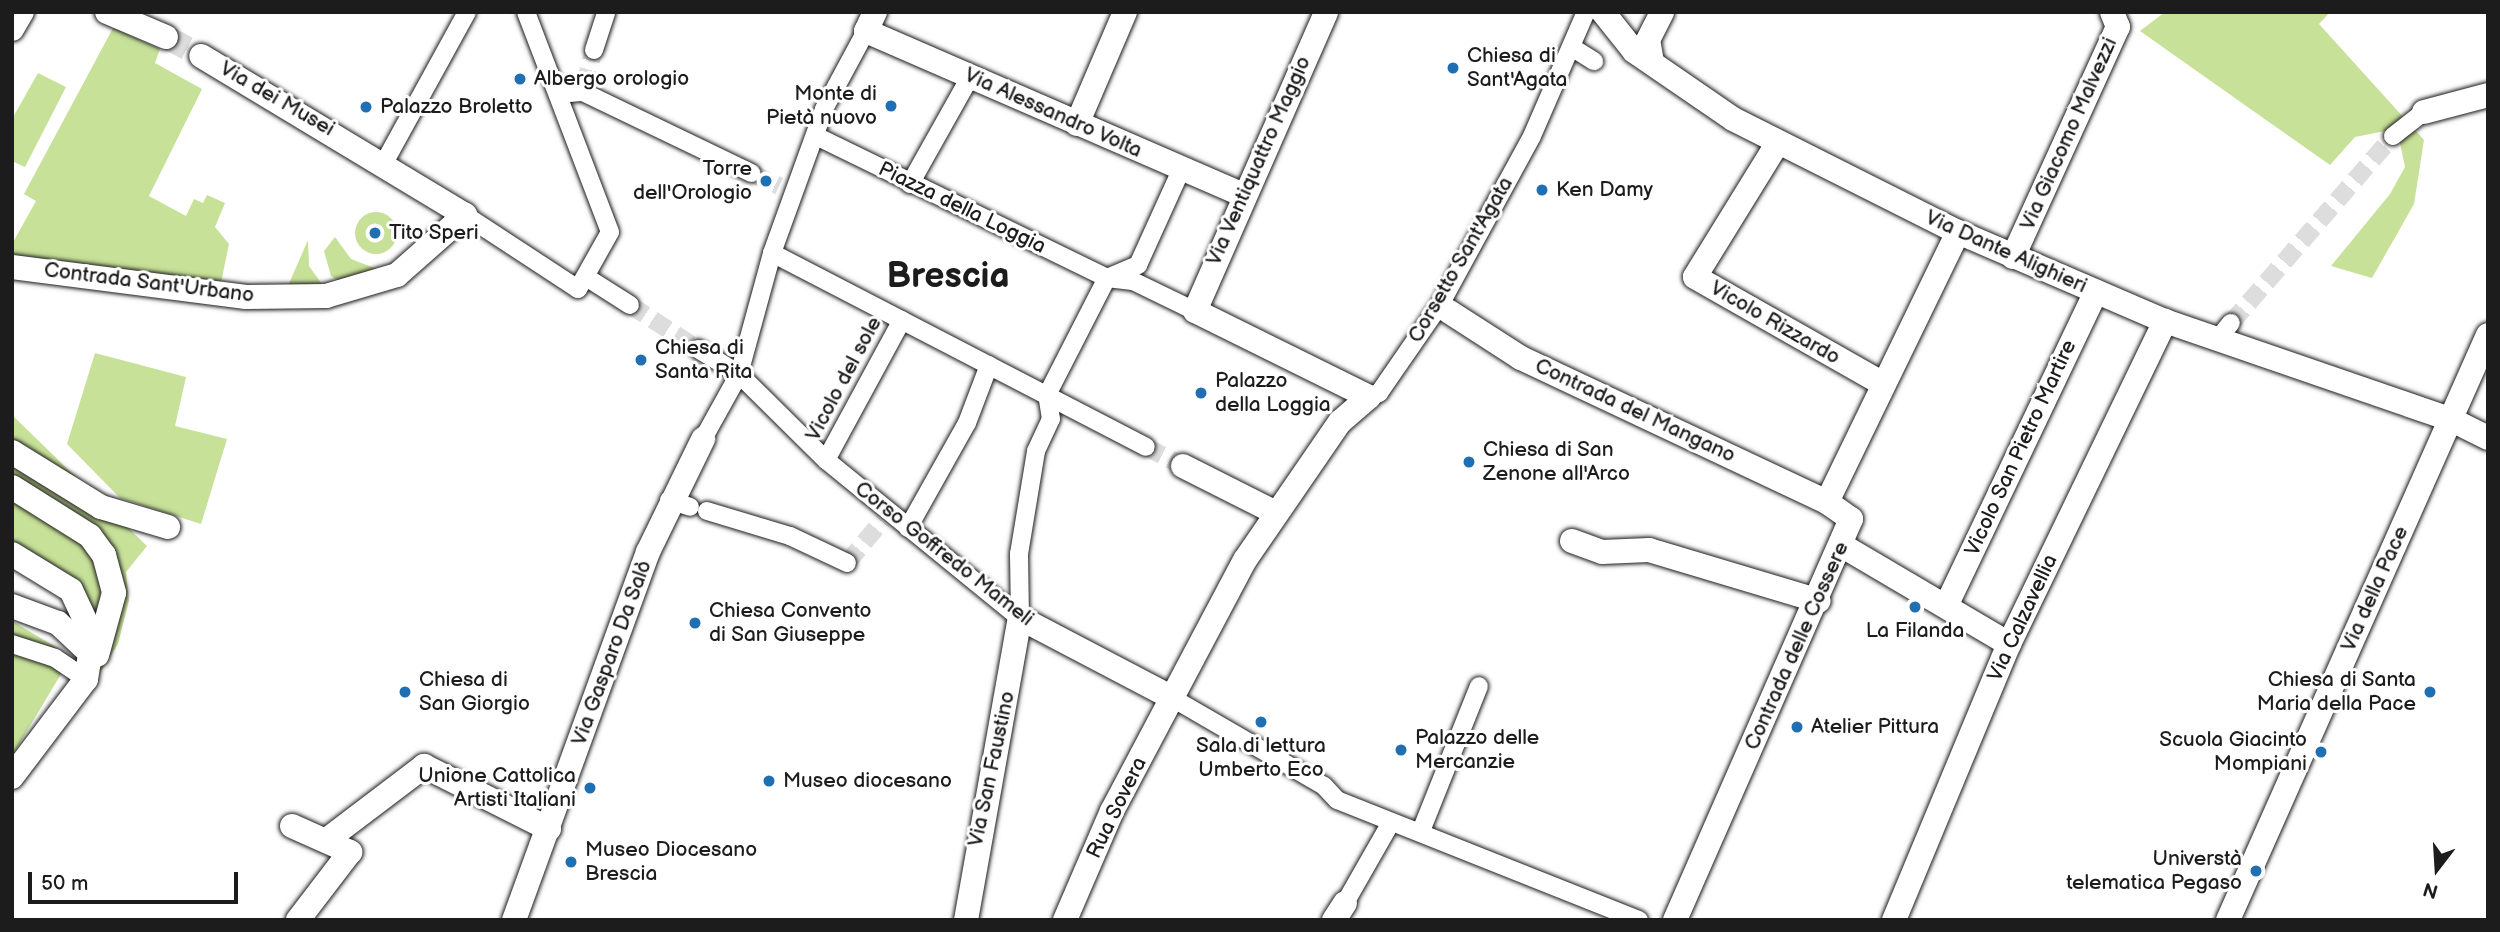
<!DOCTYPE html>
<meta charset="utf-8">
<style>
body{margin:0}
#map{position:relative;width:2500px;height:932px;overflow:hidden;background:#fff;font-family:"Balsamiq Sans",sans-serif}
div>[style]{position:absolute}
.green>*{inset:0;background:#c7e198}
.round{border-radius:50%}
.pedestrian-tunnel>*{height:18px;margin-top:-9px;transform-origin:0;background:repeating-linear-gradient(90deg,#ddd 0 18px,transparent 0 27px)}
.minor-tunnel>*{height:24px;margin-top:-12px;transform-origin:0;background:repeating-linear-gradient(90deg,#ddd 0 24px,transparent 0 36px)}
.roads{filter:drop-shadow(0 0 2px #1c1c1c) drop-shadow(0 0 2px #1c1c1c)}
.pedestrian>*{height:18px;margin:-9px;padding:0 9px;transform-origin:9px;border-radius:9px;background:#fff}
.minor>*{height:24px;margin:-12px;padding:0 12px;transform-origin:12px;border-radius:12px;background:#fff}
.dots>*{width:19px;height:19px;translate:-50% -50%;box-sizing:border-box;border:4px solid #fff;border-radius:50%}
span{translate:-50% -50%;white-space:nowrap;text-align:center;line-height:1.15;-webkit-text-stroke:6px #fff;paint-order:stroke}
.poi-label{font-size:21px;color:#1c1c1c}
.left{translate:0 -50%;text-align:left}
.right{translate:-100% -50%;text-align:right}
.street-label{font-size:21px;color:#1c1c1c}
.town-label{font-size:35px;color:#1c1c1c;font-weight:700}
.frame{position:absolute;inset:0;border:14px solid #1c1c1c;pointer-events:none}
.north{position:absolute;left:2402px;top:834px;width:70px;height:70px;-webkit-text-stroke:5px #fff;paint-order:stroke;rotate:197deg;font-size:19px;font-weight:700;line-height:28px;text-align:center;color:#1c1c1c}
.north::after{content:'';display:block;margin:auto;width:24px;height:32px;background:#1c1c1c;clip-path:polygon(50% 0,100% 100%,50% 72%,0 100%)}
.scale{position:absolute;left:28px;top:872px;width:210px;height:32px;box-sizing:border-box;border:4px solid #1c1c1c;border-top:0;padding-left:9px;font-size:21px;line-height:24px;white-space:nowrap;color:#1c1c1c;-webkit-text-stroke:5px #fff;paint-order:stroke}
</style>
<div id="map">
<div class="green">
<div style="clip-path:polygon(2165px 12px,2330px 12px,2319px 24px,2424px 140px,2414px 204px,2372px 278px,2331px 266px,2390px 194px,2405px 167px,2400px 143px,2385px 131px,2355px 137px,2330px 165px,2140px 31px)"></div>
<div style="clip-path:polygon(113px 28px,160px 49px,155px 63px,202px 89px,149px 196px,186px 216px,194px 199px,203px 203px,207px 195px,225px 203px,215px 227px,229px 244px,221px 283px,12px 259px,12px 244px,36px 201px,24px 194px)"></div>
<div style="clip-path:polygon(38px 73px,66px 87px,25px 167px,12px 161px,12px 119px)"></div>
<div class="round" style="left:355px;top:212px;width:42px;height:42px"></div>
<div style="clip-path:polygon(335px 237px,351px 259px,377px 269px,339px 281px,331px 276px,324px 251px)"></div>
<div style="clip-path:polygon(308px 240px,309px 266px,324px 287px,287px 288px)"></div>
<div style="clip-path:polygon(95px 353px,186px 377px,175px 426px,227px 439px,201px 524px,120px 498px,67px 444px)"></div>
<div style="clip-path:polygon(12px 415px,147px 546px,126px 572px,129px 600px,118px 644px,95px 681px,116px 569px,12px 479px)"></div>
<div style="clip-path:polygon(12px 497px,83px 543px,97px 559px,106px 591px,98px 640px,79px 583px,12px 542px)"></div>
<div style="clip-path:polygon(12px 621px,54px 646px,67px 664px,12px 756px)"></div>
</div>
<div class="pedestrian-tunnel">
<div style="left:584px;top:87px;width:38px;rotate:-75deg"></div>
<div style="left:751px;top:173px;width:31px;rotate:25deg"></div>
<div style="left:630px;top:305px;width:81px;rotate:32.9deg"></div>
<div style="left:2231px;top:323px;width:247px;rotate:-49.1deg"></div>
<div style="left:1146px;top:447px;width:35px;rotate:27deg"></div>
<div style="left:847px;top:563px;width:55px;rotate:-50.2deg"></div>
</div>
<div class="minor-tunnel">
<div style="left:166px;top:37px;width:40px;rotate:28deg"></div>
</div>
<div class="roads">
<div class="pedestrian">
<div style="left:1573px;top:48px;width:25px;rotate:32deg"></div>
<div style="left:594px;top:50px;width:40px;rotate:-72deg"></div>
<div style="left:559px;top:94px;width:24px;rotate:-5deg"></div>
<div style="left:583px;top:92px;width:187px;rotate:25.7deg"></div>
<div style="left:2393px;top:136px;width:39px;rotate:-38deg"></div>
<div style="left:818px;top:137px;width:322px;rotate:26deg"></div>
<div style="left:1107px;top:278px;width:26px;rotate:7deg"></div>
<div style="left:1133px;top:281px;width:69px;rotate:25.8deg"></div>
<div style="left:384px;top:163px;width:172px;rotate:-61.2deg"></div>
<div style="left:910px;top:184px;width:123px;rotate:-60.7deg"></div>
<div style="left:465px;top:215px;width:135px;rotate:33.2deg"></div>
<div style="left:578px;top:289px;width:65px;rotate:-60.7deg"></div>
<div style="left:610px;top:232px;width:235px;rotate:-110.9deg"></div>
<div style="left:772px;top:253px;width:421px;rotate:27.4deg"></div>
<div style="left:586px;top:277px;width:52px;rotate:32.5deg"></div>
<div style="left:2217px;top:340px;width:22px;rotate:-51deg"></div>
<div style="left:698px;top:349px;width:48px;rotate:31.4deg"></div>
<div style="left:739px;top:374px;width:122px;rotate:44.7deg"></div>
<div style="left:826px;top:460px;width:250px;rotate:39.2deg"></div>
<div style="left:1369px;top:397px;width:11px;rotate:-22deg"></div>
<div style="left:1379px;top:393px;width:109px;rotate:-55.4deg"></div>
<div style="left:1441px;top:303px;width:190px;rotate:-61.4deg"></div>
<div style="left:1532px;top:136px;width:135px;rotate:-66.5deg"></div>
<div style="left:703px;top:439px;width:74px;rotate:-61deg"></div>
<div style="left:739px;top:374px;width:125px;rotate:-74.7deg"></div>
<div style="left:772px;top:253px;width:153px;rotate:-70.1deg"></div>
<div style="left:824px;top:109px;width:89px;rotate:-61.7deg"></div>
<div style="left:826px;top:460px;width:159px;rotate:-61.5deg"></div>
<div style="left:669px;top:500px;width:22px;rotate:18deg"></div>
<div style="left:707px;top:511px;width:87px;rotate:16.8deg"></div>
<div style="left:790px;top:536px;width:63px;rotate:25.3deg"></div>
<div style="left:908px;top:528px;width:120px;rotate:-60.7deg"></div>
<div style="left:967px;top:423px;width:62px;rotate:-69.2deg"></div>
<div style="left:1020px;top:618px;width:64px;rotate:-90.9deg"></div>
<div style="left:1019px;top:554px;width:104px;rotate:-80.6deg"></div>
<div style="left:1036px;top:451px;width:35px;rotate:-65deg"></div>
<div style="left:1051px;top:419px;width:24px;rotate:-99deg"></div>
<div style="left:1047px;top:395px;width:131px;rotate:-62.9deg"></div>
<div style="left:1107px;top:278px;width:34px;rotate:-23deg"></div>
<div style="left:1138px;top:265px;width:107px;rotate:-65.6deg"></div>
<div style="left:12px;top:644px;width:45px;rotate:18deg"></div>
<div style="left:55px;top:658px;width:37px;rotate:34deg"></div>
<div style="left:1174px;top:699px;width:173px;rotate:30.1deg"></div>
<div style="left:1324px;top:786px;width:19px;rotate:47deg"></div>
<div style="left:1337px;top:800px;width:325px;rotate:21.7deg"></div>
<div style="left:1421px;top:831px;width:156px;rotate:-68.2deg"></div>
<div style="left:1345px;top:903px;width:91px;rotate:-60.3deg"></div>
</div>
<div class="minor">
<div style="left:107px;top:12px;width:64px;rotate:23deg"></div>
<div style="left:875px;top:12px;width:21px;rotate:115deg"></div>
<div style="left:866px;top:31px;width:409px;rotate:23.5deg"></div>
<div style="left:1603px;top:12px;width:50px;rotate:51.5deg"></div>
<div style="left:1634px;top:51px;width:120px;rotate:34.5deg"></div>
<div style="left:1733px;top:119px;width:252px;rotate:26.7deg"></div>
<div style="left:1958px;top:232px;width:225px;rotate:23.3deg"></div>
<div style="left:2165px;top:321px;width:301px;rotate:19deg"></div>
<div style="left:2450px;top:419px;width:42px;rotate:26.6deg"></div>
<div style="left:12px;top:29px;width:20px;rotate:-60deg"></div>
<div style="left:1652px;top:62px;width:22px;rotate:-100deg"></div>
<div style="left:1648px;top:40px;width:31px;rotate:-63deg"></div>
<div style="left:2424px;top:112px;width:66px;rotate:-14.9deg"></div>
<div style="left:1077px;top:124px;width:122px;rotate:-66.8deg"></div>
<div style="left:1777px;top:144px;width:156px;rotate:121.7deg"></div>
<div style="left:1695px;top:277px;width:216px;rotate:29.6deg"></div>
<div style="left:2013px;top:257px;width:253px;rotate:-65.5deg"></div>
<div style="left:2118px;top:27px;width:16px;rotate:-112deg"></div>
<div style="left:12px;top:267px;width:236px;rotate:7.3deg"></div>
<div style="left:246px;top:297px;width:80px;rotate:-0.7deg"></div>
<div style="left:326px;top:296px;width:74px;rotate:-16.5deg"></div>
<div style="left:397px;top:275px;width:91px;rotate:-41.4deg"></div>
<div style="left:465px;top:215px;width:308px;rotate:-148.9deg"></div>
<div style="left:1448px;top:311px;width:87px;rotate:32.8deg"></div>
<div style="left:1521px;top:358px;width:338px;rotate:25.2deg"></div>
<div style="left:12px;top:452px;width:105px;rotate:31.7deg"></div>
<div style="left:101px;top:507px;width:70px;rotate:16.6deg"></div>
<div style="left:1183px;top:466px;width:102px;rotate:26.8deg"></div>
<div style="left:12px;top:487px;width:92px;rotate:32.1deg"></div>
<div style="left:90px;top:536px;width:24px;rotate:54deg"></div>
<div style="left:104px;top:555px;width:39px;rotate:75deg"></div>
<div style="left:114px;top:593px;width:64px;rotate:105.3deg"></div>
<div style="left:1572px;top:541px;width:32px;rotate:20deg"></div>
<div style="left:1602px;top:552px;width:47px;rotate:-2.4deg"></div>
<div style="left:1649px;top:550px;width:177px;rotate:16.7deg"></div>
<div style="left:1841px;top:545px;width:195px;rotate:30.5deg"></div>
<div style="left:12px;top:554px;width:69px;rotate:31.4deg"></div>
<div style="left:71px;top:590px;width:52px;rotate:64.9deg"></div>
<div style="left:93px;top:637px;width:43px;rotate:99.5deg"></div>
<div style="left:86px;top:679px;width:123px;rotate:127.1deg"></div>
<div style="left:1947px;top:604px;width:346px;rotate:-64.5deg"></div>
<div style="left:12px;top:606px;width:49px;rotate:20.3deg"></div>
<div style="left:58px;top:623px;width:45px;rotate:43.2deg"></div>
<div style="left:292px;top:826px;width:64px;rotate:24.1deg"></div>
<div style="left:350px;top:852px;width:86px;rotate:127.4deg"></div>
<div style="left:328px;top:839px;width:121px;rotate:-37.2deg"></div>
<div style="left:424px;top:766px;width:140px;rotate:26.7deg"></div>
<div style="left:514px;top:920px;width:392px;rotate:-70deg"></div>
<div style="left:648px;top:552px;width:126px;rotate:-64deg"></div>
<div style="left:966px;top:920px;width:307px;rotate:-79.9deg"></div>
<div style="left:1020px;top:618px;width:174px;rotate:27.7deg"></div>
<div style="left:1065px;top:920px;width:119px;rotate:-66.7deg"></div>
<div style="left:1112px;top:811px;width:284px;rotate:-62.1deg"></div>
<div style="left:1245px;top:560px;width:168px;rotate:-55.5deg"></div>
<div style="left:1340px;top:422px;width:38px;rotate:-41deg"></div>
<div style="left:1369px;top:397px;width:194px;rotate:-153.7deg"></div>
<div style="left:1195px;top:311px;width:326px;rotate:-66.3deg"></div>
<div style="left:1334px;top:920px;width:20px;rotate:-57deg"></div>
<div style="left:1675px;top:920px;width:438px;rotate:-66.3deg"></div>
<div style="left:1851px;top:519px;width:29px;rotate:-145deg"></div>
<div style="left:1827px;top:502px;width:300px;rotate:-64.1deg"></div>
<div style="left:1894px;top:920px;width:299px;rotate:-67.4deg"></div>
<div style="left:2009px;top:644px;width:359px;rotate:-64.2deg"></div>
<div style="left:2228px;top:920px;width:640px;rotate:-66.04deg"></div>
</div>
</div>
<div class="dots">
<div style="left:1453px;top:68px;background:#1f6fb2"></div>
<div style="left:520px;top:79px;background:#1f6fb2"></div>
<div style="left:891px;top:106px;background:#1f6fb2"></div>
<div style="left:366px;top:107px;background:#1f6fb2"></div>
<div style="left:766px;top:181px;background:#1f6fb2"></div>
<div style="left:1542px;top:190px;background:#1f6fb2"></div>
<div style="left:375px;top:233px;background:#1f6fb2"></div>
<div style="left:641px;top:360px;background:#1f6fb2"></div>
<div style="left:1201px;top:393px;background:#1f6fb2"></div>
<div style="left:1469px;top:462px;background:#1f6fb2"></div>
<div style="left:1915px;top:607px;background:#1f6fb2"></div>
<div style="left:695px;top:623px;background:#1f6fb2"></div>
<div style="left:405px;top:692px;background:#1f6fb2"></div>
<div style="left:2430px;top:692px;background:#1f6fb2"></div>
<div style="left:1261px;top:722px;background:#1f6fb2"></div>
<div style="left:1797px;top:727px;background:#1f6fb2"></div>
<div style="left:1401px;top:750px;background:#1f6fb2"></div>
<div style="left:2321px;top:752px;background:#1f6fb2"></div>
<div style="left:769px;top:781px;background:#1f6fb2"></div>
<div style="left:590px;top:788px;background:#1f6fb2"></div>
<div style="left:571px;top:862px;background:#1f6fb2"></div>
<div style="left:2256px;top:871px;background:#1f6fb2"></div>
</div>
<div class="poi-label">
<span class="left" style="left:1467px;top:68px">Chiesa di<br>Sant'Agata</span>
<span class="left" style="left:534px;top:79px">Albergo orologio</span>
<span class="right" style="left:877px;top:106px">Monte di<br>Pietà nuovo</span>
<span class="left" style="left:380px;top:107px">Palazzo Broletto</span>
<span class="right" style="left:752px;top:181px">Torre<br>dell'Orologio</span>
<span class="left" style="left:1556px;top:190px">Ken Damy</span>
<span class="left" style="left:389px;top:233px">Tito Speri</span>
<span class="left" style="left:655px;top:360px">Chiesa di<br>Santa Rita</span>
<span class="left" style="left:1215px;top:393px">Palazzo<br>della Loggia</span>
<span class="left" style="left:1483px;top:462px">Chiesa di San<br>Zenone all'Arco</span>
<span class="left" style="left:709px;top:623px">Chiesa Convento<br>di San Giuseppe</span>
<span style="left:1915px;top:631px">La Filanda</span>
<span class="left" style="left:419px;top:692px">Chiesa di<br>San Giorgio</span>
<span class="right" style="left:2416px;top:692px">Chiesa di Santa<br>Maria della Pace</span>
<span class="left" style="left:1811px;top:727px">Atelier Pittura</span>
<span class="left" style="left:1415px;top:750px">Palazzo delle<br>Mercanzie</span>
<span class="right" style="left:2307px;top:752px">Scuola Giacinto<br>Mompiani</span>
<span style="left:1261px;top:758px">Sala di lettura<br>Umberto Eco</span>
<span class="right" style="left:576px;top:788px">Unione Cattolica<br>Artisti Italiani</span>
<span class="left" style="left:783px;top:781px">Museo diocesano</span>
<span class="left" style="left:585px;top:862px">Museo Diocesano<br>Brescia</span>
<span class="right" style="left:2242px;top:871px">Universtà<br>telematica Pegaso</span>
</div>
<div class="street-label">
<span style="left:277px;top:99px;rotate:30deg">Via dei Musei</span>
<span style="left:1053px;top:113px;rotate:24deg">Via Alessandro Volta</span>
<span style="left:2069px;top:134px;rotate:-66deg">Via Giacomo Malvezzi</span>
<span style="left:1259px;top:161px;rotate:-66deg">Via Ventiquattro Maggio</span>
<span style="left:962px;top:208px;rotate:26deg">Piazza della Loggia</span>
<span style="left:2006px;top:252px;rotate:24deg">Via Dante Alighieri</span>
<span style="left:1461px;top:260px;rotate:-60deg">Corsetto Sant'Agata</span>
<span style="left:149px;top:283px;rotate:7deg">Contrada Sant'Urbano</span>
<span style="left:1775px;top:323px;rotate:30deg">Vicolo Rizzardo</span>
<span style="left:844px;top:379px;rotate:-62deg">Vicolo del sole</span>
<span style="left:1635px;top:411px;rotate:25deg">Contrada del Mangano</span>
<span style="left:2021px;top:448px;rotate:-65deg">Vicolo San Pietro Martire</span>
<span style="left:944px;top:554px;rotate:38deg">Corso Goffredo Mameli</span>
<span style="left:2375px;top:589px;rotate:-66deg">Via della Pace</span>
<span style="left:2023px;top:618px;rotate:-65deg">Via Calzavellia</span>
<span style="left:1797px;top:646px;rotate:-66deg">Contrada delle Cossere</span>
<span style="left:612px;top:653px;rotate:-70deg">Via Gasparo Da Salò</span>
<span style="left:992px;top:769px;rotate:-78deg">Via San Faustino</span>
<span style="left:1117px;top:808px;rotate:-64deg">Rua Sovera</span>
</div>
<div class="town-label">
<span style="left:948px;top:277px">Brescia</span>
</div>
<div class="frame"></div>
<div class="north">N</div>
<div class="scale">50 m</div>
</div>
